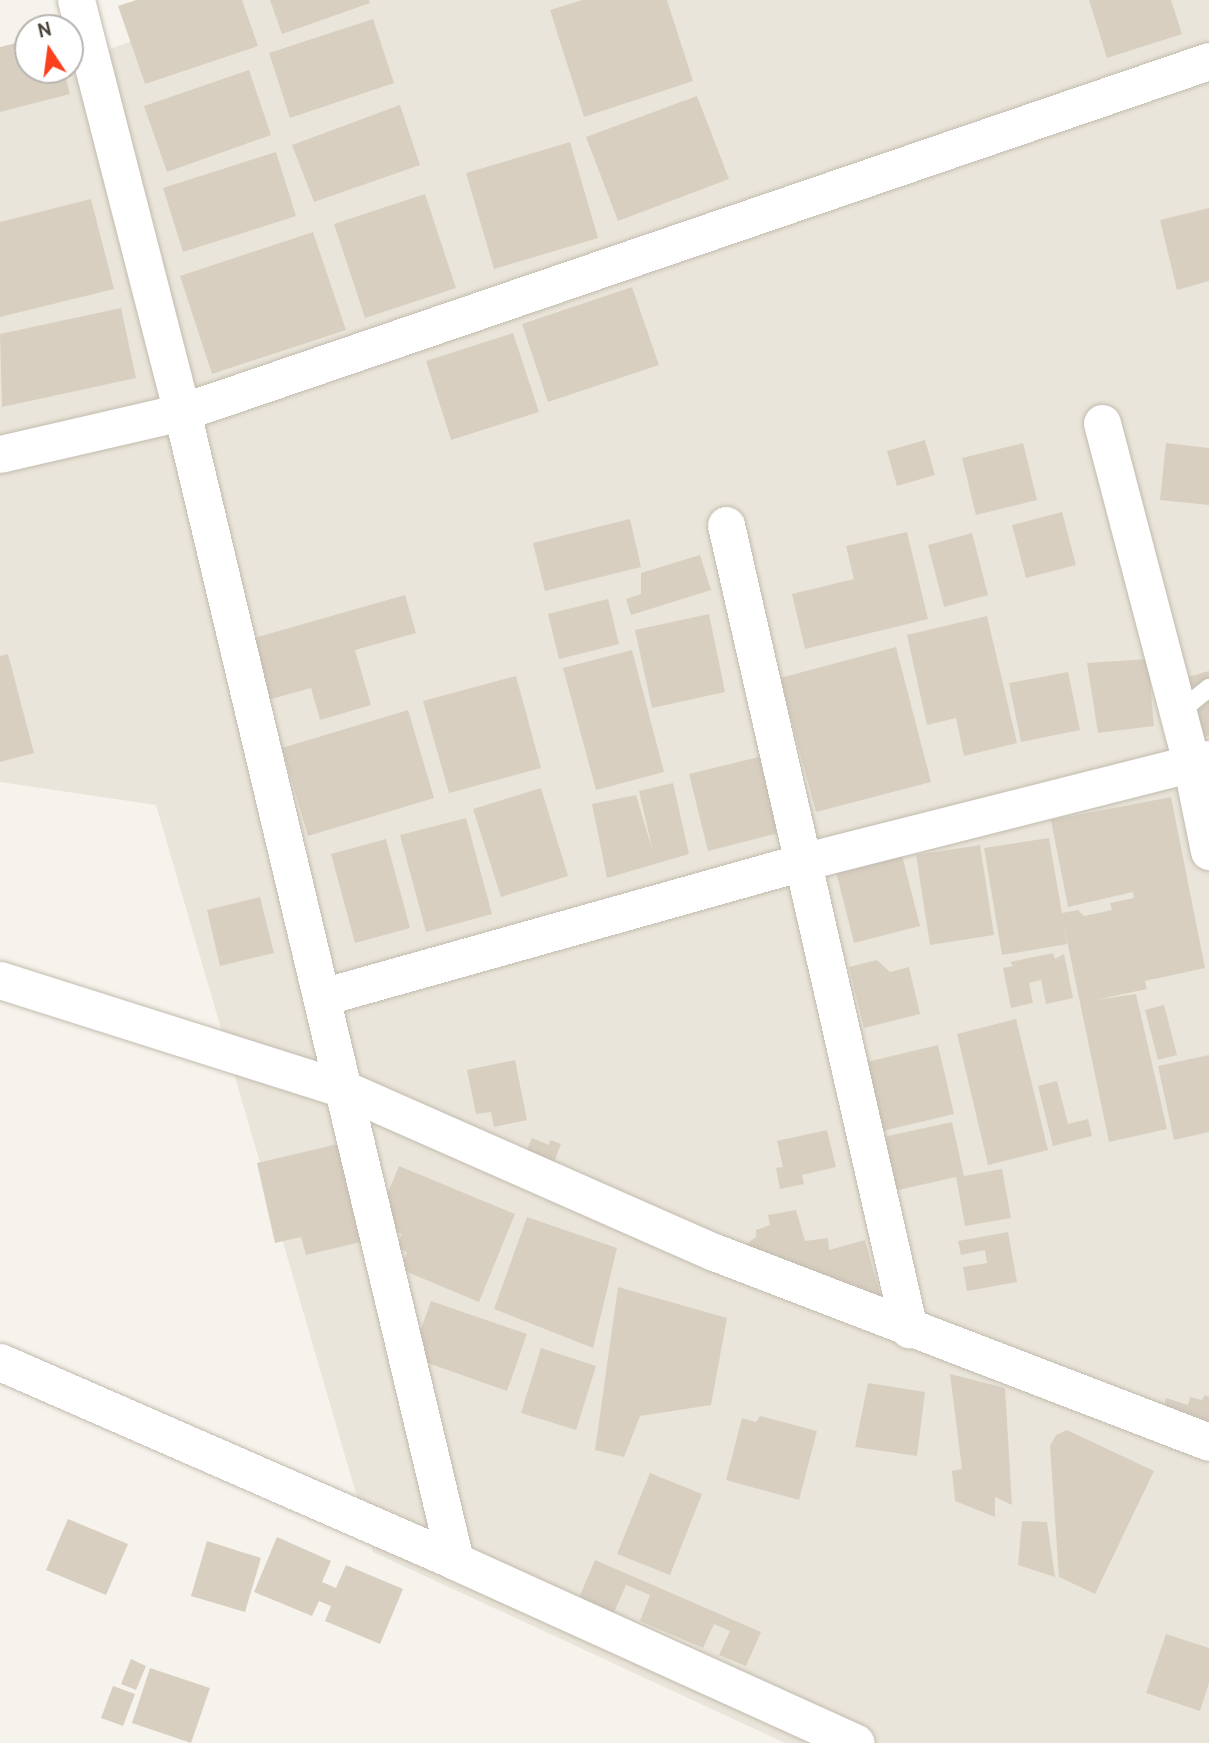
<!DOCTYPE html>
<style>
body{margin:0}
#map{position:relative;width:1209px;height:1743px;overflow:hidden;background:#f6f3ec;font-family:Cabin,sans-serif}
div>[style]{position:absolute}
.residential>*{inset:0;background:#eae5da}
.building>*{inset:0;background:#d8cfc1}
.roads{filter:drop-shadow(0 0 2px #c2bbae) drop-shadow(0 0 2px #c2bbae)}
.lane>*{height:18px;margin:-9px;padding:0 9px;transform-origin:9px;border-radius:9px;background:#fff}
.street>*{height:37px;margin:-18.5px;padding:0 18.5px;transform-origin:18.5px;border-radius:18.5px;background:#fff}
span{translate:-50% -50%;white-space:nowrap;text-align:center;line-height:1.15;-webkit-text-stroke:5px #fff;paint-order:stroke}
.north{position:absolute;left:14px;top:14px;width:70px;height:70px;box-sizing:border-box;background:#fff;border:2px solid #b7b4b0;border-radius:50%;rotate:347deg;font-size:19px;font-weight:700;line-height:28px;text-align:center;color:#4b4439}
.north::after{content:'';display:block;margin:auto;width:24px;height:32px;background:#fc3f1d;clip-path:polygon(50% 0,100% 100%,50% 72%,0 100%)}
</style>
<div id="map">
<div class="residential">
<div style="clip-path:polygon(134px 0,1209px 0,1209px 1743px,785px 1743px,373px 1552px,156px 805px,0 782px,0 89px,52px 70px,70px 70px,70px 63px,149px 35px)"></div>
</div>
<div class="building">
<div style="clip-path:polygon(137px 0,242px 0,258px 46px,145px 84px,118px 6px)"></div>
<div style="clip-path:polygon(270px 0,369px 0,370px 3px,282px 34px)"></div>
<div style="clip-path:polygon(582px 0,667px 0,693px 81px,584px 117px,550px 10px)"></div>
<div style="clip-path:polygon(1089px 0,1171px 0,1182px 34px,1107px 58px)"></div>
<div style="clip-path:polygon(373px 19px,394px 83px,290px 118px,269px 53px)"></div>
<div style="clip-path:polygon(28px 40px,28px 70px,64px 70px,70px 94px,0 112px,0 47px)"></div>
<div style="clip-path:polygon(249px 70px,271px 135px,167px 172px,144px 106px)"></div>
<div style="clip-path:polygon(697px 96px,729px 179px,618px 221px,586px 137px)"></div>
<div style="clip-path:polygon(400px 105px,420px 165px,314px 202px,292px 145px)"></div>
<div style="clip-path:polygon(570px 142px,598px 238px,494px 269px,466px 173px)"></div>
<div style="clip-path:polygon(276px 152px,296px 216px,183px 252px,163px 188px)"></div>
<div style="clip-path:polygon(425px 194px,456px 288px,365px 318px,334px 224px)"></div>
<div style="clip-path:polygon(91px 199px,114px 289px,0 317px,0 222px)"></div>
<div style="clip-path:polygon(1209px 208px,1209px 281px,1177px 290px,1160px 220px)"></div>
<div style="clip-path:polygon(313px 232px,346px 330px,212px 374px,180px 276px)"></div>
<div style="clip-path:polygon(632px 287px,659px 365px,548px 402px,522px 324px)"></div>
<div style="clip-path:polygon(121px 308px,136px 378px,2px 407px,0 334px)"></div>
<div style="clip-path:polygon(513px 333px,539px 412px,451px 440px,426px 361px)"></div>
<div style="clip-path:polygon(925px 440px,935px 475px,897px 486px,887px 451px)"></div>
<div style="clip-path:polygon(1023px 443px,1037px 500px,976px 515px,962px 458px)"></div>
<div style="clip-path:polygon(1166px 443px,1209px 448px,1209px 505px,1160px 500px)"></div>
<div style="clip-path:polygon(1062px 512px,1076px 565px,1026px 578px,1012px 525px)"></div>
<div style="clip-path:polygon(630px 519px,641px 567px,545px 591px,533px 543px)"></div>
<div style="clip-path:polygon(907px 532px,928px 619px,805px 649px,792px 594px,854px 579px,846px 546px)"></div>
<div style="clip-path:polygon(972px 533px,988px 595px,944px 607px,928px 545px)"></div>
<div style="clip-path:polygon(700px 555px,711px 590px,631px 615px,626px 599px,641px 594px,641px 573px)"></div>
<div style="clip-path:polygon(405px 595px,416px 633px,355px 650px,371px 705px,320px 720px,311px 688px,264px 701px,247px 640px)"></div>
<div style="clip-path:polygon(608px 599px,619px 644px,559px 659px,548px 614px)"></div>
<div style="clip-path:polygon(709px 614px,725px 692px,652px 708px,635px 630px)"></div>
<div style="clip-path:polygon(987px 616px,1017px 743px,964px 756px,956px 718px,927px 725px,907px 635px)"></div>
<div style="clip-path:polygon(896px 647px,931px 782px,816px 812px,780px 678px)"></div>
<div style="clip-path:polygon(632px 650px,664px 772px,596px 790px,563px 668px)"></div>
<div style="clip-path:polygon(8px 654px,34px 753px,0 762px,0 656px)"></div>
<div style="clip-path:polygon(1148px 659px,1154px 726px,1098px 733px,1087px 663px)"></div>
<div style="clip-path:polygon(1209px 671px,1209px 736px,1204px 737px,1188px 677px)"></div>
<div style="clip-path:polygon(1068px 672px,1080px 730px,1021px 742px,1009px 683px)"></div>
<div style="clip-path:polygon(516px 676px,541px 768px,449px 793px,423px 701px)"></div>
<div style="clip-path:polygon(408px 710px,434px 798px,308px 836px,282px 748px)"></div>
<div style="clip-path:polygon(767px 755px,786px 831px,708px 851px,689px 774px)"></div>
<div style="clip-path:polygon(673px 783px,689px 854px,607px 878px,592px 804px,636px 795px,653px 852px,639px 791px)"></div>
<div style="clip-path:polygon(541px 788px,568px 876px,501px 897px,473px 809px)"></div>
<div style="clip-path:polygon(1171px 797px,1205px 968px,1145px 981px,1147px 989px,1095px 1000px,1136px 994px,1167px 1129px,1109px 1142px,1064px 926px,1067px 944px,1002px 955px,984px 848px,1049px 838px,1062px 913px,1078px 910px,1084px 916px,1112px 910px,1110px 903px,1134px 898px,1133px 892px,1068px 907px,1051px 820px)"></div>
<div style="clip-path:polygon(466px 818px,492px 914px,426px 932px,400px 835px)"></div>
<div style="clip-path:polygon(386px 839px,410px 928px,355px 943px,331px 854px)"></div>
<div style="clip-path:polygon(980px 845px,994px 935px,930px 945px,916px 855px)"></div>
<div style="clip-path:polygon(900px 847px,920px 926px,854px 943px,834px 864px)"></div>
<div style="clip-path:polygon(260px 897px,274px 953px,220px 966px,207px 910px)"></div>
<div style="clip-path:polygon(1053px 953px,1055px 959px,1064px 954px,1073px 998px,1046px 1004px,1041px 980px,1029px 983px,1033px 1003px,1011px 1008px,1003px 968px,1013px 966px,1010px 962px)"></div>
<div style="clip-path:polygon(877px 960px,890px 972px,909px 967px,920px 1014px,864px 1028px,849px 967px)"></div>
<div style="clip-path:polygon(1164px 1005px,1177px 1055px,1158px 1060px,1145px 1010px)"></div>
<div style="clip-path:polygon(1016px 1019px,1048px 1150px,988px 1165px,957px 1034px)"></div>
<div style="clip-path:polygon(938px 1045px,954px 1114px,878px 1132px,862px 1063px)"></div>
<div style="clip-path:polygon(1209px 1055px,1209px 1132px,1174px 1140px,1158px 1066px)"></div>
<div style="clip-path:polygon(515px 1060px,527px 1120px,494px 1127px,491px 1112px,476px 1114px,467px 1070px)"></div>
<div style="clip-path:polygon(1057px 1081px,1068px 1124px,1088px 1119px,1092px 1136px,1053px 1146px,1038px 1086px)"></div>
<div style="clip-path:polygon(952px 1122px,964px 1176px,1002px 1169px,1011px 1218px,965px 1226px,956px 1177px,885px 1193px,874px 1139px)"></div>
<div style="clip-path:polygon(827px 1130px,836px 1167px,802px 1175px,804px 1184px,780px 1189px,776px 1168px,783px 1167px,777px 1141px)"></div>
<div style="clip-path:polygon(532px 1138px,549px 1145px,550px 1140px,561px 1144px,551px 1170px,523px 1159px)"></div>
<div style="clip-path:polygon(338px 1144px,361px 1242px,306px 1255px,301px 1237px,275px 1243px,257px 1163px)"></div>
<div style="clip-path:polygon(399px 1166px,515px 1214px,479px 1302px,400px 1269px,407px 1252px,397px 1247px,402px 1234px,388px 1228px,379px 1214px)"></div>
<div style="clip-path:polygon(796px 1210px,805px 1241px,828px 1238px,829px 1250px,865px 1240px,884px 1309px,736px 1252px,756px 1237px,756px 1230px,770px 1225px,768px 1215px)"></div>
<div style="clip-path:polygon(527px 1217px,617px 1248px,593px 1348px,494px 1309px)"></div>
<div style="clip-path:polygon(1008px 1232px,1017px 1282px,967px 1291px,963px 1267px,987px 1263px,985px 1250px,961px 1255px,958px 1241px)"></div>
<div style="clip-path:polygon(618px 1287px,727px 1318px,711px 1405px,640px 1416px,624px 1457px,595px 1450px)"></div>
<div style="clip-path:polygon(431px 1301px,527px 1334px,507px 1391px,411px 1357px)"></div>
<div style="clip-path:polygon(541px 1348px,596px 1366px,576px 1430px,521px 1413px)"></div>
<div style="clip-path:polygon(950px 1374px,1005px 1388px,1012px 1505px,995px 1497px,995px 1517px,955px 1501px,952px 1471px,962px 1469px)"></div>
<div style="clip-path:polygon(868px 1383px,925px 1392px,917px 1456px,855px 1447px)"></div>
<div style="clip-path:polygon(1205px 1395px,1209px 1397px,1209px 1433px,1160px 1420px,1166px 1398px,1188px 1405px,1190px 1397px,1202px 1400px)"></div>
<div style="clip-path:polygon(760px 1416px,817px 1431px,799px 1500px,726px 1480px,742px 1418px,756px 1422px)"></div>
<div style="clip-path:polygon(1067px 1430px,1154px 1471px,1095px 1594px,1059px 1577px,1050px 1446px,1056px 1435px)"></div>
<div style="clip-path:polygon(650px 1473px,702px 1494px,670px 1575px,617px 1554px)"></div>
<div style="clip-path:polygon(68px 1519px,128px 1544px,106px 1595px,46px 1570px)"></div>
<div style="clip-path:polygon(1022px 1521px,1047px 1522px,1055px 1577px,1018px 1565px)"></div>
<div style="clip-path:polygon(277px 1537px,331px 1561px,322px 1582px,336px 1588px,346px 1565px,403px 1589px,380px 1644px,325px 1621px,331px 1606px,319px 1601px,312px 1616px,254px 1592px)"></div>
<div style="clip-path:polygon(207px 1541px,261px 1558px,245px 1612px,191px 1596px)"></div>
<div style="clip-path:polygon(595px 1560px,761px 1632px,746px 1666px,719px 1655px,730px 1631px,714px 1624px,703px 1648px,640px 1621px,650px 1595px,626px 1585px,613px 1615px,578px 1600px)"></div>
<div style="clip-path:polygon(1166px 1634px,1209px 1648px,1209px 1683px,1200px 1711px,1146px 1693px)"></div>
<div style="clip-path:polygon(131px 1659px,146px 1666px,136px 1690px,121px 1684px)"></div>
<div style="clip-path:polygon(150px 1668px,210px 1688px,191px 1743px,132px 1723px)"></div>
<div style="clip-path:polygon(113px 1686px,135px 1694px,123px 1726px,101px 1718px)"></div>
</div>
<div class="roads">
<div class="lane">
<div style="left:1178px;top:713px;width:40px;rotate:-39deg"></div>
</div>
<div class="street">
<div style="left:76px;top:0;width:425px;rotate:75.6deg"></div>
<div style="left:182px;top:412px;width:1181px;rotate:76.63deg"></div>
<div style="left:1102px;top:423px;width:350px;rotate:75.3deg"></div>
<div style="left:1191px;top:762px;width:91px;rotate:78.6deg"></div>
<div style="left:0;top:454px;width:187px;rotate:-13deg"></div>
<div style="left:182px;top:412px;width:1085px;rotate:-18.87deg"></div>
<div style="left:726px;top:525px;width:825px;rotate:77.18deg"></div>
<div style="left:0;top:980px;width:363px;rotate:17.6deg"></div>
<div style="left:346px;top:1090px;width:402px;rotate:23.8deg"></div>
<div style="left:714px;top:1252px;width:530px;rotate:21deg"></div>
<div style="left:322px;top:997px;width:499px;rotate:-15.7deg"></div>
<div style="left:802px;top:862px;width:420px;rotate:-14.2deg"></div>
<div style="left:0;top:1362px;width:497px;rotate:23.6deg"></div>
<div style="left:455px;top:1561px;width:440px;rotate:24.4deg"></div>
</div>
</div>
<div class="north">N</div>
</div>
